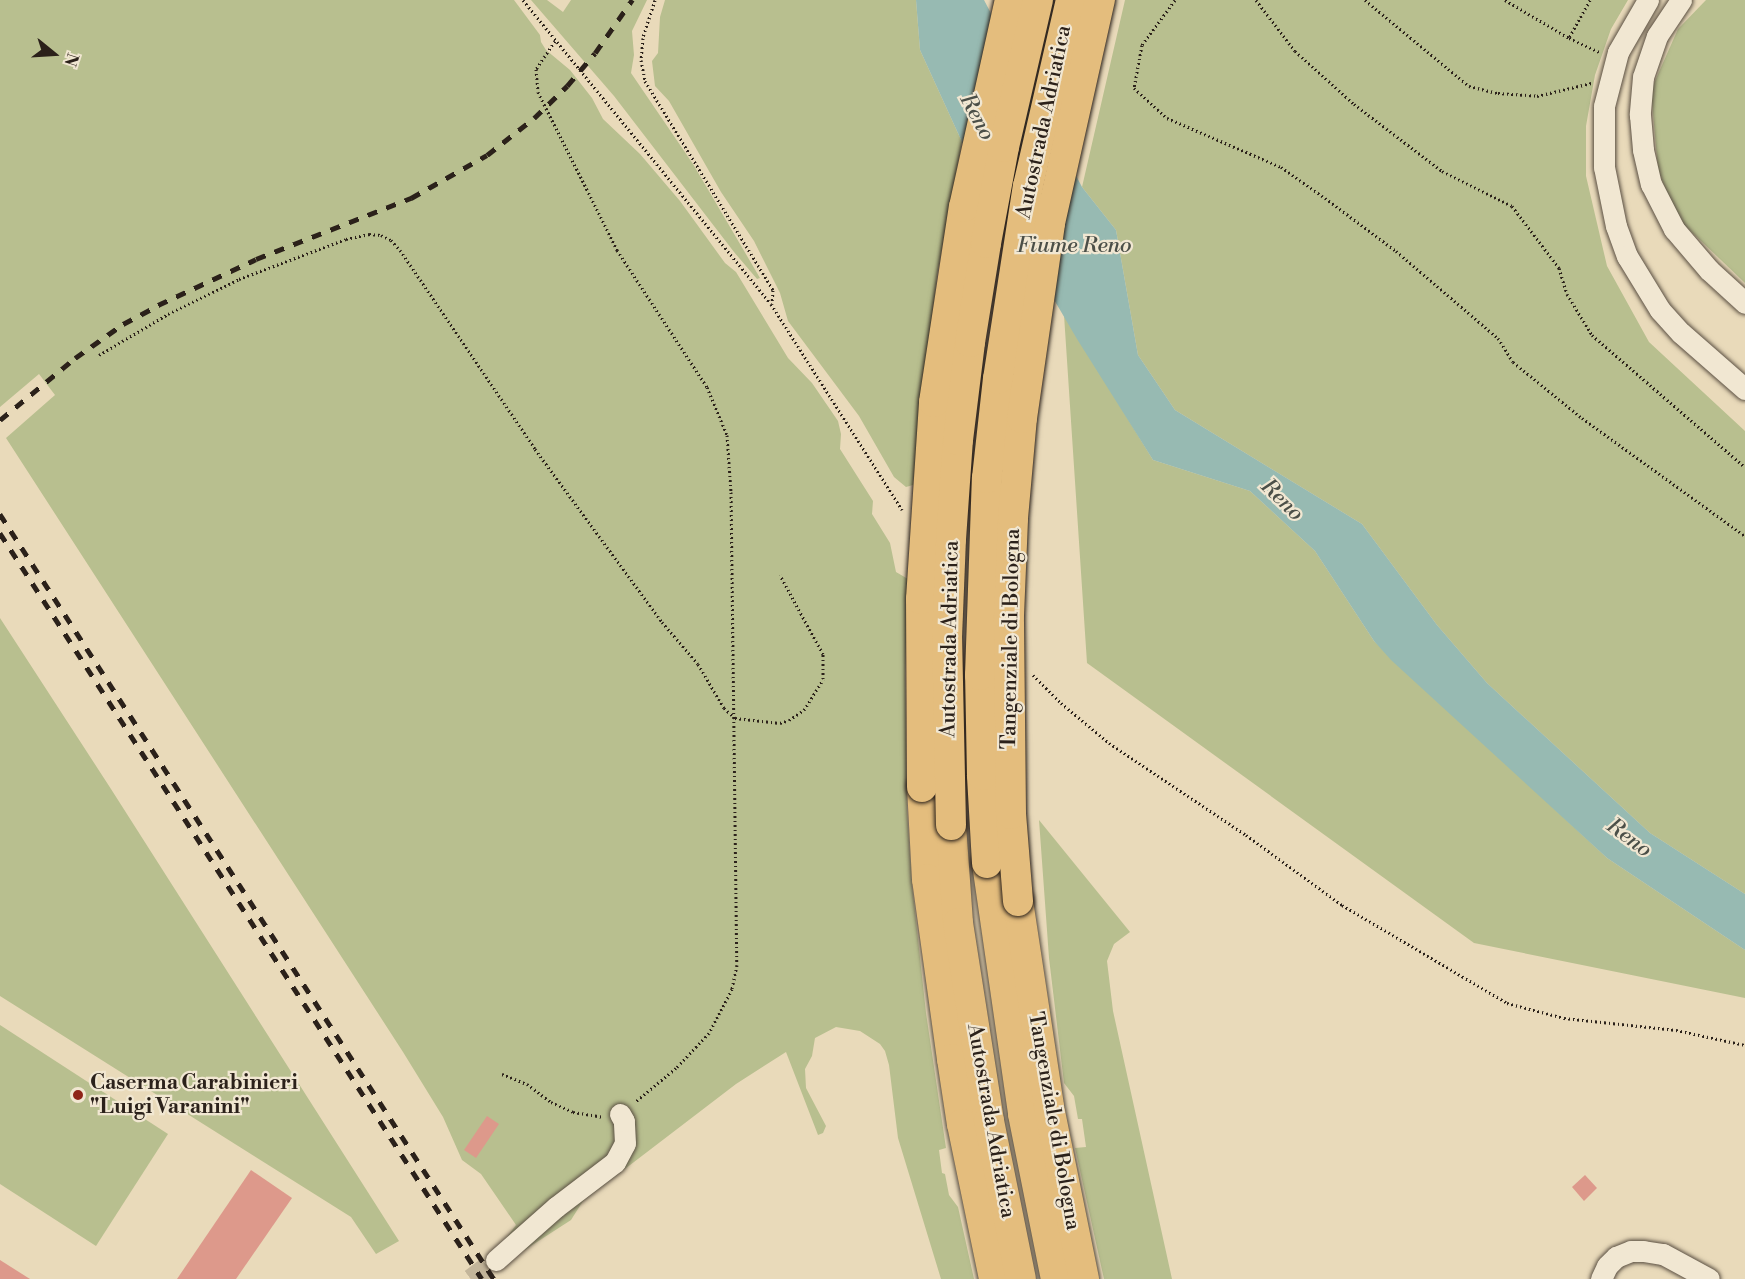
<!DOCTYPE html>
<style>
body{margin:0}
#map{position:relative;width:1745px;height:1279px;overflow:hidden;background:#e9daba;font-family:"Libre Bodoni",serif}
div>[style]{position:absolute}
.green>*{inset:0;background:#b8bf8f}
.water>*{inset:0;background:#97bab2}
.building>*{inset:0;background:#dd998b}
.minor-tunnel>*{height:21px;margin-top:-10.5px;transform-origin:0;background:repeating-linear-gradient(90deg,#c3b59a 0 21px,transparent 0 31px)}
.path>*{height:3px;margin-top:-1.5px;transform-origin:0;background:repeating-linear-gradient(90deg,#2b211a 0 1.5px,transparent 0 4.5px)}
.roads{filter:drop-shadow(0 0 2px #5a4f42) drop-shadow(0 0 2px #5a4f42)}
.minor>*{height:21px;margin:-10.5px;padding:0 10.5px;transform-origin:10.5px;border-radius:10.5px;background:#f1e7d2}
.highway>*{height:30px;margin:-15px;padding:0 15px;transform-origin:15px;border-radius:15px;background:#e4bd7d}
.rail>*{height:4.5px;margin-top:-2.25px;transform-origin:0;background:repeating-linear-gradient(90deg,#2b211a 0 10px,transparent 0 20px)}
.bridges{filter:drop-shadow(0 0 2px #2b211a) drop-shadow(0 0 2px #2b211a)}
.highway-bridge>*{height:30px;margin:-15px;padding:0 15px;transform-origin:15px;border-radius:15px;background:#e4bd7d}
.dots>*{width:16px;height:16px;translate:-50% -50%;box-sizing:border-box;border:3px solid #f1e7d2;border-radius:50%}
span{translate:-50% -50%;white-space:nowrap;text-align:center;line-height:1.15;-webkit-text-stroke:4.5px #f1e7d2;paint-order:stroke}
.street-label{font-size:21px;color:#2b211a}
.poi-label{font-size:21px;color:#2b211a;font-weight:700}
.left{translate:0 -50%;text-align:left}
.water-label{font-size:22px;color:#4b4f48;font-style:italic}
.north{position:absolute;left:24px;top:24px;width:60px;height:60px;-webkit-text-stroke:4px #f1e7d2;paint-order:stroke;rotate:108deg;font-size:16px;font-weight:700;line-height:24px;text-align:center;color:#2b211a}
.north::after{content:'';display:block;margin:auto;width:21px;height:27px;background:#2b211a;clip-path:polygon(50% 0,100% 100%,50% 72%,0 100%)}
</style>
<div id="map">
<div class="green">
<div style="clip-path:polygon(0 0,514px 0,540px 35px,541px 42px,546px 50px,570px 70px,592px 98px,603px 119px,640px 154px,680px 201px,725px 263px,736px 272px,788px 358px,812px 383px,838px 421px,841px 434px,840px 449px,873px 501px,872px 514px,890px 543px,896px 572px,908px 579px,905px 673px,907px 811px,912px 884px,926px 1013px,946px 1148px,939px 1150px,942px 1173px,945px 1174px,949px 1195px,958px 1207px,974px 1279px,941px 1279px,898px 1138px,889px 1065px,885px 1051px,880px 1044px,860px 1031px,836px 1027px,815px 1038px,812px 1056px,805px 1069px,806px 1088px,826px 1126px,823px 1133px,818px 1135px,786px 1052px,736px 1084px,583px 1201px,571px 1220px,500px 1266px,503px 1242px,516px 1225px,481px 1174px,462px 1160px,443px 1117px,403px 1052px,6px 438px,55px 395px,39px 374px,0 407px)"></div>
<div style="clip-path:polygon(531px 0,547px 0,563px 12px,571px 0,647px 0,632px 31px,634px 55px,631px 73px,693px 164px,760px 278px,757px 279px,734px 252px,614px 96px)"></div>
<div style="clip-path:polygon(665px 0,916px 0,920px 50px,962px 142px,937px 275px,913px 485px,906px 487px,894px 477px,859px 416px,788px 321px,780px 293px,754px 241px,721px 192px,669px 101px,655px 86px,652px 61px,658px 53px,660px 17px)"></div>
<div style="clip-path:polygon(1125px 0,1628px 0,1611px 29px,1595px 75px,1586px 126px,1586px 176px,1607px 266px,1649px 342px,1745px 431px,1745px 894px,1650px 833px,1487px 683px,1437px 625px,1362px 524px,1175px 410px,1138px 355px,1116px 230px,1082px 187px)"></div>
<div style="clip-path:polygon(1706px 0,1745px 0,1745px 283px,1677px 218px,1658px 170px,1651px 90px,1678px 29px)"></div>
<div style="clip-path:polygon(1064px 315px,1153px 460px,1250px 491px,1315px 551px,1374px 641px,1607px 858px,1745px 950px,1745px 998px,1474px 943px,1087px 663px)"></div>
<div style="clip-path:polygon(0 618px,111px 789px,399px 1241px,376px 1254px,351px 1217px,0 996px)"></div>
<div style="clip-path:polygon(1039px 820px,1130px 932px,1114px 944px,1107px 961px,1113px 1011px,1172px 1279px,1104px 1279px,1075px 1148px,1086px 1147px,1082px 1119px,1078px 1119px,1074px 1096px,1064px 1083px,1049px 958px)"></div>
<div style="clip-path:polygon(0 1025px,168px 1134px,96px 1246px,0 1184px)"></div>
</div>
<div class="water">
<div style="clip-path:polygon(916px 0,984px 0,1082px 187px,1116px 230px,1138px 355px,1175px 410px,1362px 524px,1437px 625px,1487px 683px,1650px 833px,1745px 894px,1745px 950px,1607px 858px,1391px 660px,1374px 641px,1315px 551px,1250px 491px,1153px 460px,1077px 339px,962px 142px,920px 50px)"></div>
</div>
<div class="building">
<div style="clip-path:polygon(487px 1116px,499px 1124px,476px 1158px,464px 1150px)"></div>
<div style="clip-path:polygon(251px 1170px,292px 1198px,236px 1279px,177px 1279px)"></div>
<div style="clip-path:polygon(1585px 1175px,1597px 1188px,1584px 1201px,1572px 1187px)"></div>
<div style="clip-path:polygon(0 1260px,30px 1279px,0 1279px)"></div>
</div>
<div class="minor-tunnel">
<div style="left:471px;top:1279px;width:31px;rotate:-37deg"></div>
</div>
<div class="path">
<div style="left:523px;top:0;width:392px;rotate:50.8deg"></div>
<div style="left:771px;top:304px;width:244px;rotate:57.5deg"></div>
<div style="left:655px;top:0;width:40px;rotate:108deg"></div>
<div style="left:643px;top:38px;width:22px;rotate:95deg"></div>
<div style="left:641px;top:60px;width:21px;rotate:79deg"></div>
<div style="left:645px;top:81px;width:245px;rotate:58.5deg"></div>
<div style="left:773px;top:290px;width:14px;rotate:94deg"></div>
<div style="left:1175px;top:0;width:56px;rotate:126.3deg"></div>
<div style="left:1142px;top:45px;width:44px;rotate:100.5deg"></div>
<div style="left:1134px;top:88px;width:45px;rotate:42.3deg"></div>
<div style="left:1167px;top:118px;width:124px;rotate:23.3deg"></div>
<div style="left:1281px;top:167px;width:54px;rotate:35.2deg"></div>
<div style="left:1325px;top:198px;width:89px;rotate:36.7deg"></div>
<div style="left:1396px;top:251px;width:134px;rotate:40.5deg"></div>
<div style="left:1498px;top:338px;width:28px;rotate:58deg"></div>
<div style="left:1513px;top:362px;width:89px;rotate:39.1deg"></div>
<div style="left:1582px;top:418px;width:201px;rotate:35.9deg"></div>
<div style="left:1256px;top:0;width:64px;rotate:52.6deg"></div>
<div style="left:1295px;top:51px;width:79px;rotate:41.9deg"></div>
<div style="left:1354px;top:104px;width:111px;rotate:37.3deg"></div>
<div style="left:1442px;top:171px;width:78px;rotate:26.6deg"></div>
<div style="left:1512px;top:206px;width:78px;rotate:52.8deg"></div>
<div style="left:1559px;top:268px;width:27px;rotate:73deg"></div>
<div style="left:1567px;top:294px;width:48px;rotate:58.6deg"></div>
<div style="left:1592px;top:335px;width:202px;rotate:40.8deg"></div>
<div style="left:1365px;top:0;width:135px;rotate:39.6deg"></div>
<div style="left:1469px;top:86px;width:30px;rotate:14deg"></div>
<div style="left:1498px;top:93px;width:39px;rotate:4deg"></div>
<div style="left:1537px;top:96px;width:56px;rotate:-13.5deg"></div>
<div style="left:1505px;top:0;width:74px;rotate:30.7deg"></div>
<div style="left:1590px;top:0;width:43px;rotate:118.9deg"></div>
<div style="left:1569px;top:38px;width:33px;rotate:25deg"></div>
<div style="left:555px;top:41px;width:34px;rotate:124deg"></div>
<div style="left:536px;top:69px;width:23px;rotate:85deg"></div>
<div style="left:538px;top:92px;width:177px;rotate:63.4deg"></div>
<div style="left:617px;top:250px;width:164px;rotate:56.7deg"></div>
<div style="left:707px;top:387px;width:52px;rotate:67.4deg"></div>
<div style="left:727px;top:435px;width:57px;rotate:86deg"></div>
<div style="left:731px;top:492px;width:473px;rotate:89.3deg"></div>
<div style="left:737px;top:965px;width:25px;rotate:102deg"></div>
<div style="left:732px;top:989px;width:50px;rotate:117.6deg"></div>
<div style="left:709px;top:1033px;width:48px;rotate:133.3deg"></div>
<div style="left:676px;top:1068px;width:53px;rotate:140.3deg"></div>
<div style="left:99px;top:355px;width:80px;rotate:-30.7deg"></div>
<div style="left:168px;top:314px;width:79px;rotate:-26.2deg"></div>
<div style="left:239px;top:279px;width:114px;rotate:-20.5deg"></div>
<div style="left:346px;top:239px;width:24px;rotate:-12deg"></div>
<div style="left:369px;top:234px;width:12px;rotate:5deg"></div>
<div style="left:381px;top:235px;width:11px;rotate:27deg"></div>
<div style="left:391px;top:240px;width:13px;rotate:48deg"></div>
<div style="left:400px;top:250px;width:240px;rotate:55.8deg"></div>
<div style="left:535px;top:449px;width:215px;rotate:53.7deg"></div>
<div style="left:662px;top:622px;width:55px;rotate:49.4deg"></div>
<div style="left:698px;top:664px;width:51px;rotate:59.4deg"></div>
<div style="left:724px;top:708px;width:15px;rotate:42deg"></div>
<div style="left:735px;top:718px;width:45px;rotate:6.3deg"></div>
<div style="left:780px;top:723px;width:9px;rotate:-18deg"></div>
<div style="left:789px;top:720px;width:18px;rotate:-34deg"></div>
<div style="left:804px;top:710px;width:36px;rotate:-58deg"></div>
<div style="left:823px;top:679px;width:25px;rotate:-90deg"></div>
<div style="left:823px;top:654px;width:90px;rotate:-118.6deg"></div>
<div style="left:1033px;top:675px;width:40px;rotate:45deg"></div>
<div style="left:1061px;top:703px;width:62px;rotate:39.8deg"></div>
<div style="left:1109px;top:743px;width:165px;rotate:33.9deg"></div>
<div style="left:1246px;top:835px;width:119px;rotate:36.1deg"></div>
<div style="left:1342px;top:905px;width:192px;rotate:30.7deg"></div>
<div style="left:1507px;top:1003px;width:59px;rotate:14.7deg"></div>
<div style="left:1564px;top:1018px;width:113px;rotate:6.1deg"></div>
<div style="left:1676px;top:1030px;width:71px;rotate:12.3deg"></div>
<div style="left:502px;top:1074px;width:27px;rotate:22deg"></div>
<div style="left:527px;top:1084px;width:30px;rotate:37deg"></div>
<div style="left:551px;top:1102px;width:24px;rotate:24deg"></div>
<div style="left:573px;top:1112px;width:30px;rotate:9deg"></div>
</div>
<div class="roads">
<div class="minor">
<div style="left:1648px;top:0;width:60px;rotate:120deg"></div>
<div style="left:1618px;top:52px;width:56px;rotate:104.5deg"></div>
<div style="left:1604px;top:106px;width:61px;rotate:90deg"></div>
<div style="left:1604px;top:167px;width:60px;rotate:78.5deg"></div>
<div style="left:1616px;top:226px;width:32px;rotate:70deg"></div>
<div style="left:1627px;top:256px;width:63px;rotate:58.6deg"></div>
<div style="left:1660px;top:310px;width:31px;rotate:48deg"></div>
<div style="left:1681px;top:333px;width:85px;rotate:41.2deg"></div>
<div style="left:1681px;top:0;width:43px;rotate:123.7deg"></div>
<div style="left:1657px;top:36px;width:43px;rotate:108.9deg"></div>
<div style="left:1643px;top:77px;width:38px;rotate:95deg"></div>
<div style="left:1640px;top:115px;width:35px;rotate:85deg"></div>
<div style="left:1643px;top:150px;width:35px;rotate:77deg"></div>
<div style="left:1651px;top:184px;width:51px;rotate:62.9deg"></div>
<div style="left:1674px;top:229px;width:54px;rotate:49.5deg"></div>
<div style="left:1709px;top:270px;width:49px;rotate:42.5deg"></div>
<div style="left:496px;top:1260px;width:80px;rotate:-41.5deg"></div>
<div style="left:556px;top:1207px;width:74px;rotate:-37.3deg"></div>
<div style="left:615px;top:1162px;width:21px;rotate:-62deg"></div>
<div style="left:625px;top:1143px;width:22px;rotate:-93deg"></div>
<div style="left:624px;top:1121px;width:8px;rotate:-120deg"></div>
<div style="left:1601px;top:1279px;width:14px;rotate:-65deg"></div>
<div style="left:1607px;top:1266px;width:13px;rotate:-45deg"></div>
<div style="left:1616px;top:1257px;width:16px;rotate:-22deg"></div>
<div style="left:1631px;top:1251px;width:12px"></div>
<div style="left:1643px;top:1251px;width:20px;rotate:9deg"></div>
<div style="left:1663px;top:1254px;width:52px;rotate:28.5deg"></div>
</div>
<div class="highway">
<div style="left:922px;top:787px;width:92px;rotate:86.9deg"></div>
<div style="left:927px;top:879px;width:182px;rotate:82.1deg"></div>
<div style="left:952px;top:1059px;width:66px;rotate:81.3deg"></div>
<div style="left:962px;top:1124px;width:158px;rotate:78.3deg"></div>
<div style="left:951px;top:825px;width:98px;rotate:85.9deg"></div>
<div style="left:958px;top:923px;width:200px;rotate:81.1deg"></div>
<div style="left:989px;top:1121px;width:161px;rotate:78.6deg"></div>
<div style="left:987px;top:863px;width:254px;rotate:81.8deg"></div>
<div style="left:1023px;top:1114px;width:168px;rotate:78.7deg"></div>
<div style="left:1018px;top:901px;width:208px;rotate:81.4deg"></div>
<div style="left:1049px;top:1107px;width:176px;rotate:78.5deg"></div>
</div>
</div>
<div class="rail">
<div style="left:0;top:420px;width:97px;rotate:-39.6deg"></div>
<div style="left:75px;top:358px;width:59px;rotate:-35.3deg"></div>
<div style="left:123px;top:324px;width:40px;rotate:-28deg"></div>
<div style="left:158px;top:305px;width:108px;rotate:-25.1deg"></div>
<div style="left:256px;top:259px;width:167px;rotate:-21.5deg"></div>
<div style="left:411px;top:198px;width:87px;rotate:-29.5deg"></div>
<div style="left:487px;top:155px;width:60px;rotate:-38.2deg"></div>
<div style="left:534px;top:118px;width:46px;rotate:-44.1deg"></div>
<div style="left:567px;top:86px;width:43px;rotate:-49.7deg"></div>
<div style="left:595px;top:53px;width:65px;rotate:-55.1deg"></div>
<div style="left:0;top:514px;width:911px;rotate:57.15deg"></div>
<div style="left:0;top:533px;width:888px;rotate:57.13deg"></div>
</div>
<div class="bridges">
<div class="highway-bridge">
<div style="left:922px;top:787px;width:188px;rotate:-90.3deg"></div>
<div style="left:921px;top:599px;width:197px;rotate:-86.2deg"></div>
<div style="left:934px;top:402px;width:197px;rotate:-81.3deg"></div>
<div style="left:964px;top:207px;width:212px;rotate:-77.5deg"></div>
<div style="left:951px;top:825px;width:187px;rotate:-91.2deg"></div>
<div style="left:947px;top:638px;width:99px;rotate:-87.7deg"></div>
<div style="left:951px;top:539px;width:99px;rotate:-86deg"></div>
<div style="left:958px;top:440px;width:99px;rotate:-83deg"></div>
<div style="left:970px;top:342px;width:100px;rotate:-80.8deg"></div>
<div style="left:986px;top:243px;width:98px;rotate:-79.4deg"></div>
<div style="left:1004px;top:147px;width:151px;rotate:-77deg"></div>
<div style="left:987px;top:863px;width:88px;rotate:-93.3deg"></div>
<div style="left:982px;top:775px;width:100px;rotate:-91.1deg"></div>
<div style="left:980px;top:675px;width:197px;rotate:-88deg"></div>
<div style="left:987px;top:478px;width:100px;rotate:-83.7deg"></div>
<div style="left:998px;top:379px;width:195px;rotate:-81.2deg"></div>
<div style="left:1028px;top:186px;width:191px;rotate:-77deg"></div>
<div style="left:1018px;top:901px;width:87px;rotate:-94.6deg"></div>
<div style="left:1011px;top:814px;width:199px;rotate:-90.6deg"></div>
<div style="left:1009px;top:615px;width:97px;rotate:-87.6deg"></div>
<div style="left:1013px;top:518px;width:100px;rotate:-84.9deg"></div>
<div style="left:1022px;top:418px;width:197px;rotate:-81.8deg"></div>
<div style="left:1050px;top:223px;width:229px;rotate:-77.4deg"></div>
</div>
</div>
<div class="dots">
<div style="left:78px;top:1095px;background:#8f2418"></div>
</div>
<div class="street-label">
<span style="left:1044px;top:122px;rotate:-78deg">Autostrada Adriatica</span>
<span style="left:950px;top:639px;rotate:-89deg">Autostrada Adriatica</span>
<span style="left:1011px;top:639px;rotate:-89deg">Tangenziale di Bologna</span>
<span style="left:991px;top:1121px;rotate:80deg">Autostrada Adriatica</span>
<span style="left:1054px;top:1121px;rotate:80deg">Tangenziale di Bologna</span>
</div>
<div class="poi-label">
<span class="left" style="left:90px;top:1095px">Caserma Carabinieri<br>"Luigi Varanini"</span>
</div>
<div class="water-label">
<span style="left:977px;top:117px;rotate:62deg">Reno</span>
<span style="left:1074px;top:246px">Fiume Reno</span>
<span style="left:1282px;top:500px;rotate:44deg">Reno</span>
<span style="left:1629px;top:838px;rotate:36deg">Reno</span>
</div>
<div class="north">N</div>
</div>
